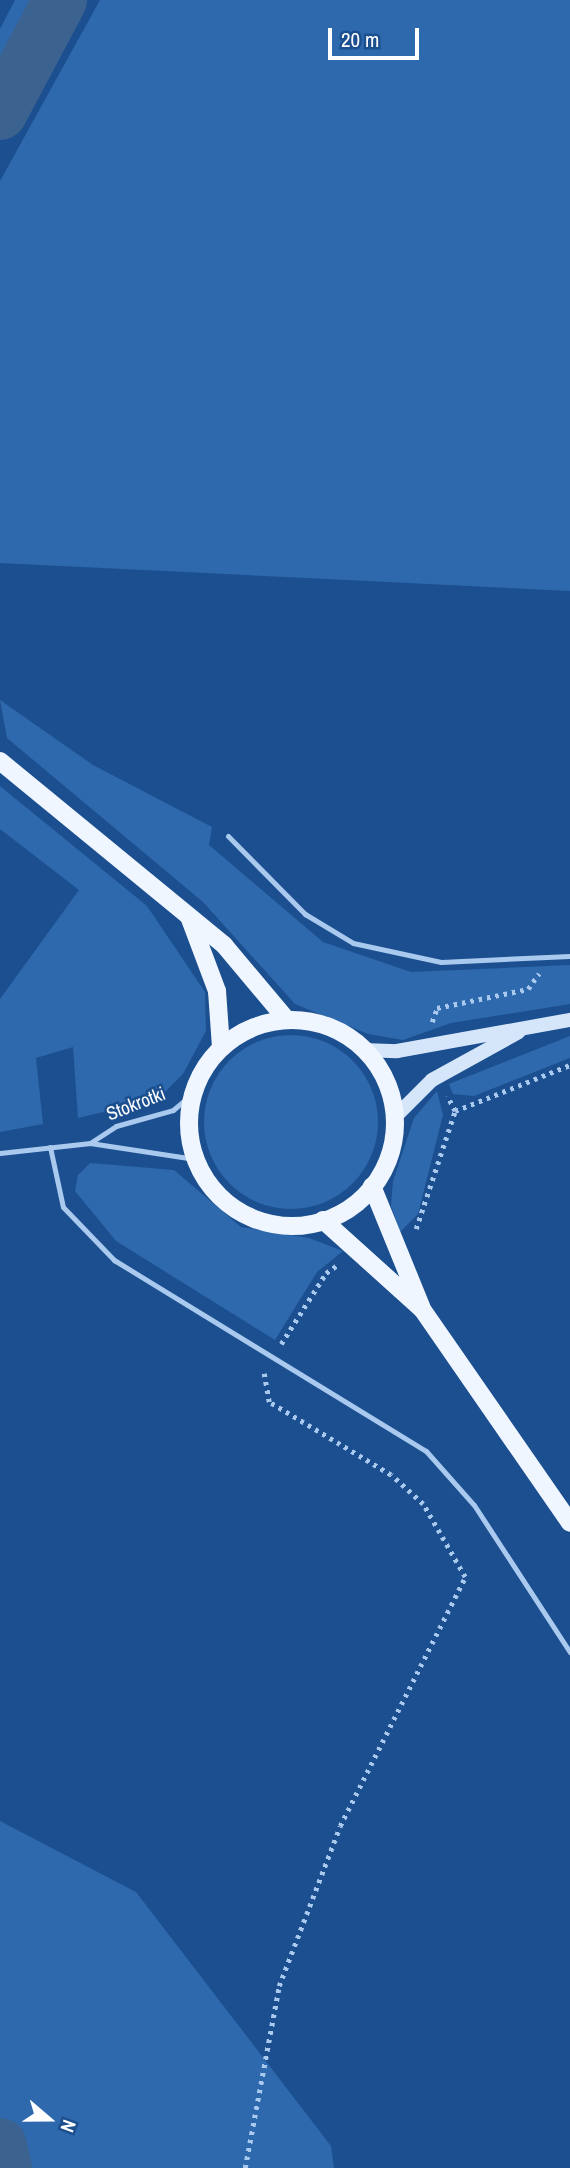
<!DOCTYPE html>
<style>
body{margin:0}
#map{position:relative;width:570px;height:2168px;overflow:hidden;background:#1b4f8f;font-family:"Archivo Narrow",sans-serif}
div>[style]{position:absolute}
.green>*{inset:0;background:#2e69ad}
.round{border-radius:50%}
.river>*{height:54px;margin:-27px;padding:0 27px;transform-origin:27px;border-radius:27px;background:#3c6290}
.path>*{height:4.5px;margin-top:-2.25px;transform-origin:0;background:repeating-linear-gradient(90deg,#a9c9ee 0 3.5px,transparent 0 8.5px)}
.lane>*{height:5px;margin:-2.5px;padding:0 2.5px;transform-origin:2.5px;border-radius:2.5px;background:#a9c9ee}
.secondary>*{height:14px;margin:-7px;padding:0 7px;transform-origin:7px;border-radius:7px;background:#d6e6fa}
.primary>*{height:18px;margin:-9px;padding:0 9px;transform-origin:9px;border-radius:9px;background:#f0f6ff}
.primary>.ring{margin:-9px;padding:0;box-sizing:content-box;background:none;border:18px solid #f0f6ff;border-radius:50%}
span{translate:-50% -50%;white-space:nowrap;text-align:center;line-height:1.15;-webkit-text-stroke:5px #1b4f8f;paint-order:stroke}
.street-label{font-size:19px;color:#fff}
.north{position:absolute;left:14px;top:2084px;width:70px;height:70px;-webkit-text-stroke:5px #1b4f8f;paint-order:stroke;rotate:110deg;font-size:19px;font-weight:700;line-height:28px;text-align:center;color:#fff}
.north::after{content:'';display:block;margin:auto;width:24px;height:32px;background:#fff;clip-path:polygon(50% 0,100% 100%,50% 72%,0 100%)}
.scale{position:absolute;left:328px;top:28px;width:91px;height:32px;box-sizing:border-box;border:4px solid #fff;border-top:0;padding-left:9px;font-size:21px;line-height:24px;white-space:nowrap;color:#fff;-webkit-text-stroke:5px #1b4f8f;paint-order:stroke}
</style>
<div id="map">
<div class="green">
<div style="clip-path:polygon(15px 0,39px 0,0 83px,0 29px)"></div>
<div style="clip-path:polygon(100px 0,570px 0,570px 591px,0 563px,0 181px)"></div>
<div style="clip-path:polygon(0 700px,93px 765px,212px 827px,209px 845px,323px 942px,411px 972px,570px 965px,570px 1004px,451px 1023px,403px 1040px,368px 1034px,295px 1004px,203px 902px,7px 738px)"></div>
<div style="clip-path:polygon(0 786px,147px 906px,205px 992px,206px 1031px,183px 1074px,158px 1099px,78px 1118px,73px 1047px,36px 1058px,43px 1124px,0 1132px,0 999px,79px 890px,0 829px)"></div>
<div class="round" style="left:204px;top:1035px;width:174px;height:174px"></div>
<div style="clip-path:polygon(570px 1036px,570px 1058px,474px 1096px,453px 1094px,449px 1084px)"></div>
<div style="clip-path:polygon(437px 1091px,443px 1115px,418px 1214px,400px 1232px,391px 1206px,393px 1181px,414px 1118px)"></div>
<div style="clip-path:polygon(90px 1163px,174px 1170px,241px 1227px,309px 1238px,343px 1251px,317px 1272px,275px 1340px,116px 1241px,75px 1191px,78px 1175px)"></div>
<div style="clip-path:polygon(0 1821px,136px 1892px,331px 2146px,334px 2168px,0 2168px)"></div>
</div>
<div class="river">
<div style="left:0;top:113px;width:128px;rotate:-62deg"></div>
<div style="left:0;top:2145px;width:24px;rotate:78deg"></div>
</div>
<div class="path">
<div style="left:432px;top:1022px;width:15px;rotate:-70deg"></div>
<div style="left:437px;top:1008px;width:93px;rotate:-11.8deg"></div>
<div style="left:528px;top:989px;width:19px;rotate:-55deg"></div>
<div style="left:455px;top:1111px;width:124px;rotate:-21.8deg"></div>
<div style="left:416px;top:1229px;width:124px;rotate:-71.7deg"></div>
<div style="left:455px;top:1111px;width:17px;rotate:-118deg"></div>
<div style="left:281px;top:1344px;width:84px;rotate:-57.6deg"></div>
<div style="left:326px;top:1273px;width:16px;rotate:-35deg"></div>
<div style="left:245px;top:2168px;width:185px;rotate:-79.4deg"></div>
<div style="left:279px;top:1986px;width:171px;rotate:-69.1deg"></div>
<div style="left:340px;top:1826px;width:279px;rotate:-63.3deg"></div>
<div style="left:465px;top:1577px;width:84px;rotate:-119.9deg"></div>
<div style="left:423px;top:1504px;width:43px;rotate:-137.8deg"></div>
<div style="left:391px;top:1475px;width:142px;rotate:-149.1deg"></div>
<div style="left:269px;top:1402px;width:29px;rotate:-100deg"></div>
</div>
<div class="lane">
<div style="left:228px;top:836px;width:110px;rotate:45.4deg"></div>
<div style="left:305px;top:914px;width:56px;rotate:31.1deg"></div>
<div style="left:353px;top:943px;width:90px;rotate:12.2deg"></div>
<div style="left:441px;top:962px;width:129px;rotate:-2.7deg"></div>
<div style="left:90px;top:1143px;width:31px;rotate:-33deg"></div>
<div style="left:116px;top:1126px;width:59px;rotate:-15.7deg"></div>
<div style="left:173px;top:1110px;width:26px;rotate:-40deg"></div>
<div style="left:50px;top:1147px;width:61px;rotate:77.8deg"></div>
<div style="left:63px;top:1207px;width:74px;rotate:46.1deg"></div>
<div style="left:114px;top:1260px;width:366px;rotate:31.5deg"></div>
<div style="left:426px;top:1451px;width:72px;rotate:48.4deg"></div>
<div style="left:474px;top:1505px;width:176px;rotate:56.9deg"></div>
<div style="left:0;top:1153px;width:91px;rotate:-6.3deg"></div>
<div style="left:90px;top:1143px;width:106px;rotate:8.7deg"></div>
</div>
<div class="secondary">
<div style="left:364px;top:1050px;width:33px;rotate:2deg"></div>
<div style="left:397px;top:1051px;width:176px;rotate:-10.2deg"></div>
<div style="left:395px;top:1117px;width:52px;rotate:-45deg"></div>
<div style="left:432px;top:1080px;width:99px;rotate:-28.9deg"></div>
</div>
<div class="primary">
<div style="left:0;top:761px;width:290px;rotate:39.4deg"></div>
<div style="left:224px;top:945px;width:98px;rotate:50deg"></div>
<div style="left:190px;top:919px;width:77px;rotate:69.4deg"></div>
<div style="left:217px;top:991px;width:56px;rotate:85.9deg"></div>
<div class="ring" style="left:189px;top:1020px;width:188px;height:188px"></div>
<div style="left:372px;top:1186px;width:130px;rotate:67.8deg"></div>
<div style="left:323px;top:1220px;width:133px;rotate:42deg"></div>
<div style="left:422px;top:1309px;width:260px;rotate:55.3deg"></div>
</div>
<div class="street-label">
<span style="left:136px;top:1104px;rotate:-21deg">Stokrotki</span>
</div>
<div class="north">N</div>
<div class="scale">20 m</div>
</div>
